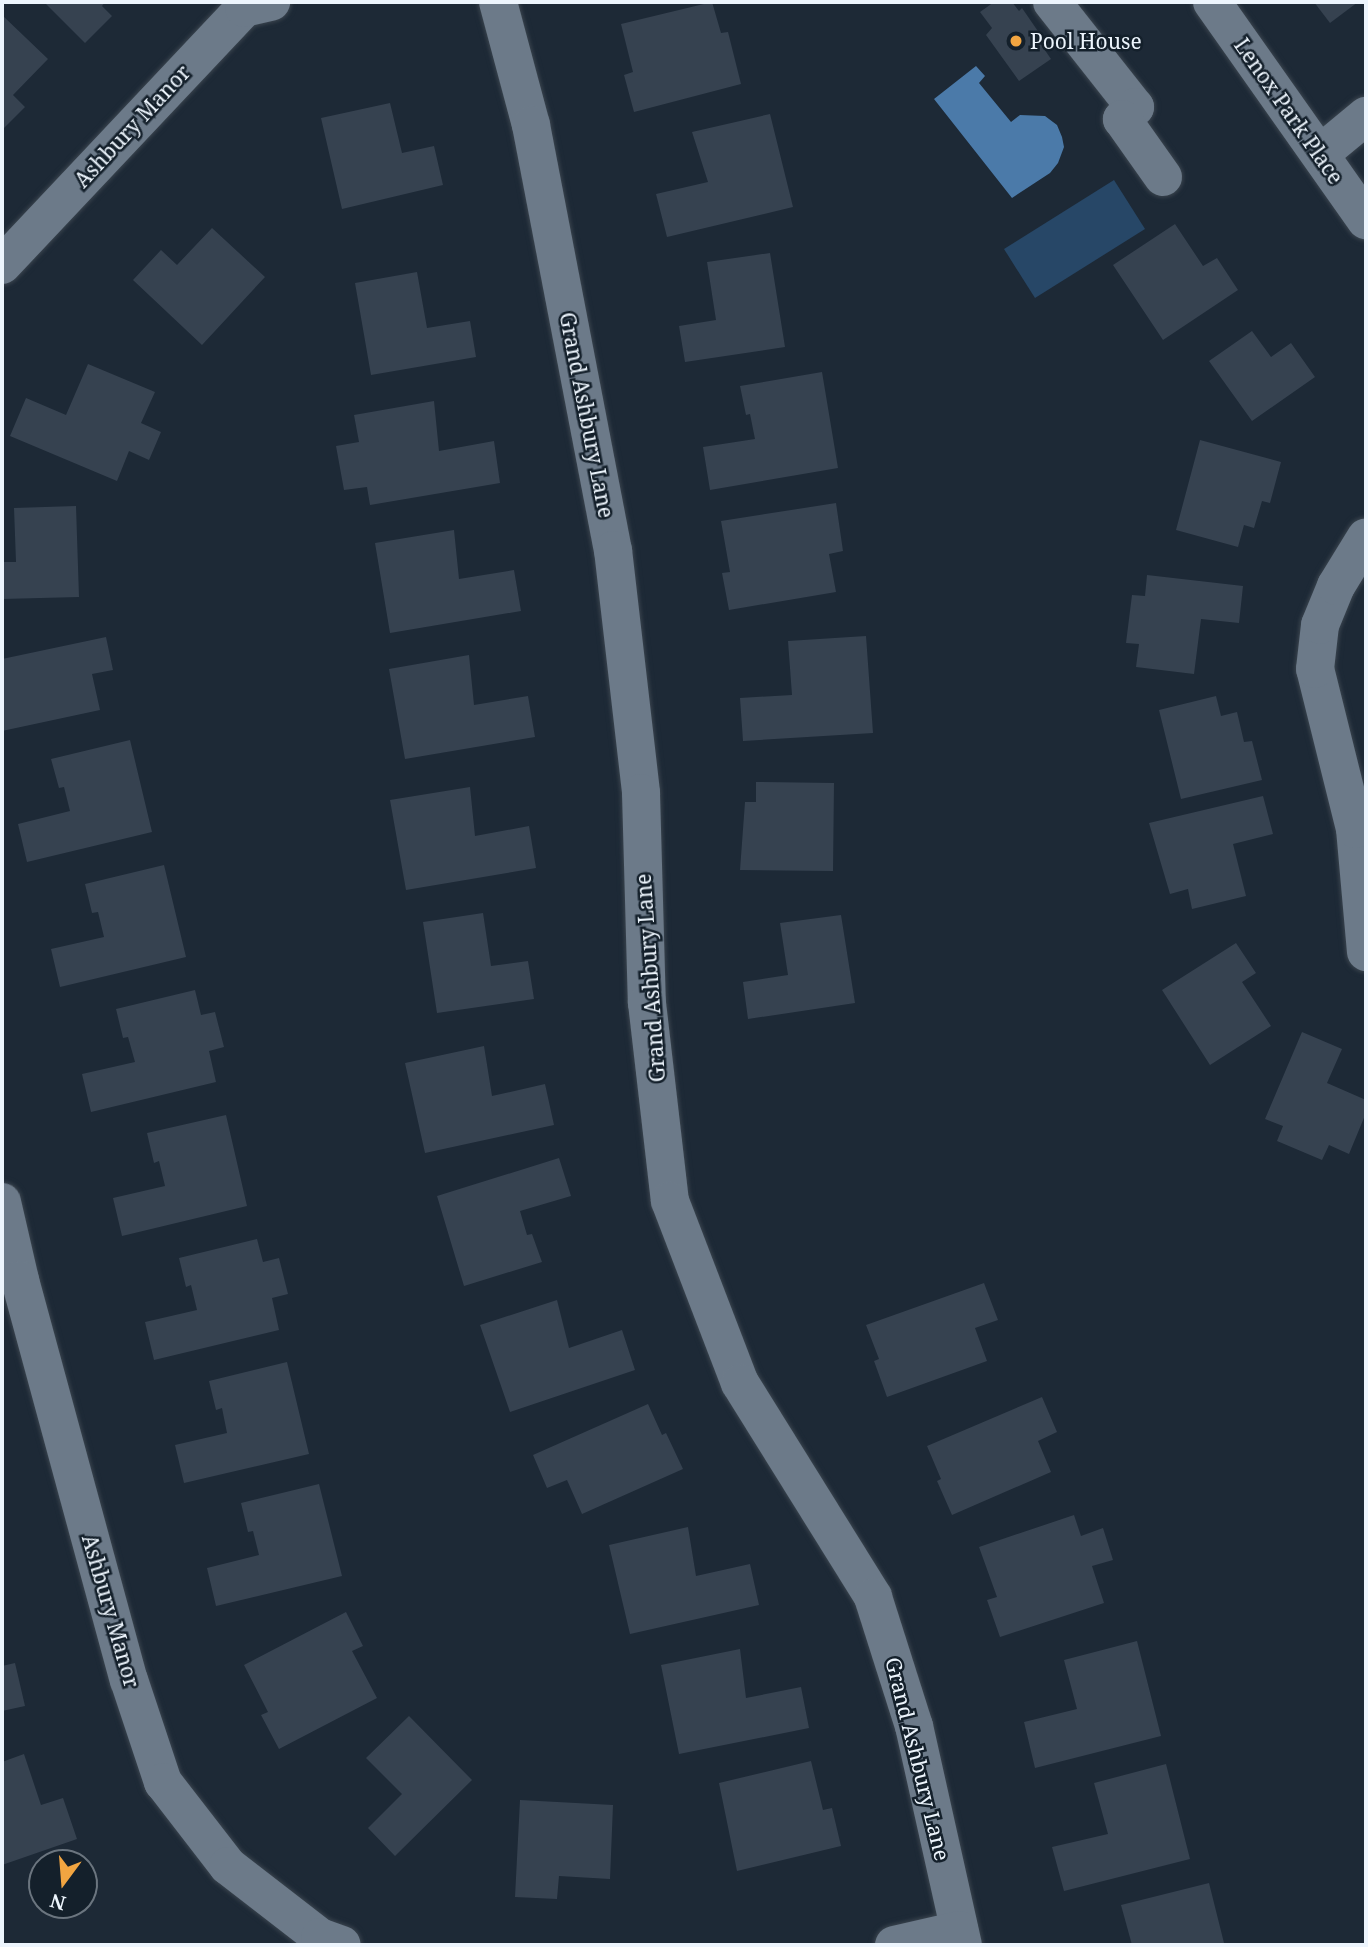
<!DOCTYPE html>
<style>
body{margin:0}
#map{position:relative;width:1368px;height:1947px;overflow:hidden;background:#1d2936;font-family:"Noto Serif",serif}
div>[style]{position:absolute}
.green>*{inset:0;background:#274767}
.water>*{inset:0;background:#4b7aa9}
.building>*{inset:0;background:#364250}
.roads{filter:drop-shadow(0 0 2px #3a444e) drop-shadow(0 0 2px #3a444e)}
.minor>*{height:38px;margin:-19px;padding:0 19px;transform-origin:19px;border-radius:19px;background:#6c7a89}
.dots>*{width:19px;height:19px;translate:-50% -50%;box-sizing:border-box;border:4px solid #14202b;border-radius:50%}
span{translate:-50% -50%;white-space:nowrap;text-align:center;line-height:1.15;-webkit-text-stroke:5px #14202b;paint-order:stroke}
.poi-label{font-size:21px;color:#edf5fd}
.left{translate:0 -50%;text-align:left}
.street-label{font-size:21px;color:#edf5fd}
.frame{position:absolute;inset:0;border:4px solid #edf5fd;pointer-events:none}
.north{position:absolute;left:28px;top:1849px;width:70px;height:70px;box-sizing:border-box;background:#14202b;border:2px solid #6b757f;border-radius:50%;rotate:196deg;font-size:19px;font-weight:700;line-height:28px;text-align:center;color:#edf5fd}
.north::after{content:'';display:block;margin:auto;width:24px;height:32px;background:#f2a541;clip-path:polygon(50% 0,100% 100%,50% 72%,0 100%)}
</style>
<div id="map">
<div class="green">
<div style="clip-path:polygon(1114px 180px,1145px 229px,1035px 298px,1004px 249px)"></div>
</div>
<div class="water">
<div style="clip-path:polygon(976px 66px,985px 76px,979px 83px,1011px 122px,1020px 115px,1045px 116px,1057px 125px,1062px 137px,1064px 147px,1058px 163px,1050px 173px,1012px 198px,934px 99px)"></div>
</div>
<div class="building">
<div style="clip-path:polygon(44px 2px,105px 2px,102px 6px,112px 16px,85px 43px)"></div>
<div style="clip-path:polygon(712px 2px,721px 33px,728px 32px,741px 84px,634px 112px,624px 75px,633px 72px,621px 24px)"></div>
<div style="clip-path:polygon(994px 2px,1012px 2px,1019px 11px,1022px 8px,1044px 40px,1040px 43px,1051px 59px,1019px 81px,986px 35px,992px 28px,980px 12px)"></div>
<div style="clip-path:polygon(1314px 2px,1358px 2px,1330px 23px)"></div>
<div style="clip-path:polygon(2px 15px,48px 59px,13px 95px,25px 107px,2px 130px)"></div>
<div style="clip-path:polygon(390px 103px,402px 153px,434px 146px,443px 185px,342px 209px,321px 118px)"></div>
<div style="clip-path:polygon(770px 114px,793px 207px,667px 237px,656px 194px,708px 182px,692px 132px)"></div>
<div style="clip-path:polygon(1175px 224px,1203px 266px,1217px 258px,1238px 290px,1163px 340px,1113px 265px)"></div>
<div style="clip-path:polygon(212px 228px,265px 277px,202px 345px,133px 280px,161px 250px,177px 265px)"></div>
<div style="clip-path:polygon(770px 253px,785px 347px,685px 362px,679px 326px,716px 320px,707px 262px)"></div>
<div style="clip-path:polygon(417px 272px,427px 328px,470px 321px,476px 357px,371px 375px,355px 283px)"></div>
<div style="clip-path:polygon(1252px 331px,1271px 357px,1291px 343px,1315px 377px,1252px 421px,1209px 361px)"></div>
<div style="clip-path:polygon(88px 364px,155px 392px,141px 423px,161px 432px,149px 460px,129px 451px,117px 481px,10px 436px,26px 398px,66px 415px)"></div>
<div style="clip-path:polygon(822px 372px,838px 468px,710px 490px,703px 447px,755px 439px,750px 414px,746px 415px,740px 386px)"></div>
<div style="clip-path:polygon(434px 401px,439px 451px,494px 441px,500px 483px,370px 505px,367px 487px,344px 490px,336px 446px,359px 442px,354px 415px)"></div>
<div style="clip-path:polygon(1200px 440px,1281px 462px,1270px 503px,1262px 501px,1254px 528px,1244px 525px,1238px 547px,1176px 530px)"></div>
<div style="clip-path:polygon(836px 503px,843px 551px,829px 554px,836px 592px,729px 610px,722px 573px,730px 572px,721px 521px)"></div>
<div style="clip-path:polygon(76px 506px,79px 597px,2px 599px,2px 562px,16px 562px,14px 508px)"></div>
<div style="clip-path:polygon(454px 530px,459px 579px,514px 570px,521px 611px,390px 633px,375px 543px)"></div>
<div style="clip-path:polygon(1147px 575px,1243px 586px,1239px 623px,1201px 619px,1194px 674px,1136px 667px,1139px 644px,1126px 643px,1132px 595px,1145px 596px)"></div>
<div style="clip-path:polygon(866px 636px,873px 733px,743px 741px,740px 698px,792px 695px,788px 641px)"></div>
<div style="clip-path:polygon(106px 637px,113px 670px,92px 674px,100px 710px,2px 731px,2px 659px)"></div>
<div style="clip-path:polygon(469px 655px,474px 705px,528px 696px,535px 737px,405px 759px,389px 669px)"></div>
<div style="clip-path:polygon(1216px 696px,1221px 716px,1237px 712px,1244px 742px,1252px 741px,1262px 780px,1181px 799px,1159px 710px)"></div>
<div style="clip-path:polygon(130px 740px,152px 832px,27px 862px,18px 824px,70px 811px,64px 787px,59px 788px,51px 759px)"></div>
<div style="clip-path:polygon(756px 782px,834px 783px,833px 871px,740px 870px,745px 802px,756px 802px)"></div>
<div style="clip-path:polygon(470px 787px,475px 836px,529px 826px,536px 868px,406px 890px,390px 800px)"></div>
<div style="clip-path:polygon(1263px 796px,1273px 834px,1233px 844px,1246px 896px,1192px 909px,1188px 889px,1170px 894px,1149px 823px)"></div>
<div style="clip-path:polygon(164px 865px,186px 957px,60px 987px,51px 949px,104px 937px,98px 912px,92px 913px,85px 884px)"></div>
<div style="clip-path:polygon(483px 913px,491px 966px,528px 961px,534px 999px,437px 1013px,423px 922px)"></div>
<div style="clip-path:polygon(841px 915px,855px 1003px,748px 1019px,743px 982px,788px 975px,780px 923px)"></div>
<div style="clip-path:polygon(1236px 943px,1256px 973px,1242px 982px,1271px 1026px,1210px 1065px,1162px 990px)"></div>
<div style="clip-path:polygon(195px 990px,201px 1015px,215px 1012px,224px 1047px,209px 1051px,216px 1082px,91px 1112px,82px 1074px,135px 1062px,128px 1037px,123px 1038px,116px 1009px)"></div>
<div style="clip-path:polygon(1302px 1032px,1342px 1049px,1327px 1083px,1366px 1100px,1366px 1113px,1349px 1154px,1329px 1145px,1322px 1160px,1277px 1141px,1283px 1126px,1265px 1119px)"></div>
<div style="clip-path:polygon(484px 1046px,492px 1096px,545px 1084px,554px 1125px,425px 1153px,405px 1063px)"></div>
<div style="clip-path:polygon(226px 1115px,247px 1206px,122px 1236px,113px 1198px,165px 1186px,159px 1161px,154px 1163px,147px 1133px)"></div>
<div style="clip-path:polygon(559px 1158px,571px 1196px,520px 1211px,527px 1235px,532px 1234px,542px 1262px,464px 1286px,437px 1196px)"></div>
<div style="clip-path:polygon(257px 1239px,263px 1262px,279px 1258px,288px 1294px,272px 1298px,279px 1330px,154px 1360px,145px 1322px,197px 1310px,191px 1285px,186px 1287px,179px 1258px)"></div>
<div style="clip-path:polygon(984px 1283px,998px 1320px,975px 1328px,987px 1361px,887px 1397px,874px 1361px,879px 1359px,866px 1325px)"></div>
<div style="clip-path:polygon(557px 1300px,569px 1348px,622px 1330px,635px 1370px,510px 1412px,480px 1325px)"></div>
<div style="clip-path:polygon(287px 1362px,309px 1454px,184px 1483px,175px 1445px,227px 1433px,222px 1408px,216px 1410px,209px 1381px)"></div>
<div style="clip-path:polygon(1042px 1397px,1057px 1432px,1038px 1441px,1051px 1472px,952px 1515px,937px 1481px,941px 1479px,927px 1446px)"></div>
<div style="clip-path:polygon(648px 1404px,662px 1435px,666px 1433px,683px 1469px,582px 1514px,567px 1480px,547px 1488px,533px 1455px)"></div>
<div style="clip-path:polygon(319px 1484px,342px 1576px,216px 1606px,207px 1568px,259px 1555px,253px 1531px,248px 1532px,241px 1503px)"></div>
<div style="clip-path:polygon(1074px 1515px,1081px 1536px,1103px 1528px,1113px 1560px,1092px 1566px,1104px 1603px,1000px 1637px,987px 1600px,997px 1597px,979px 1547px)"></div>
<div style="clip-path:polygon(688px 1527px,696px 1576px,750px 1564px,759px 1605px,630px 1634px,609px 1545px)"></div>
<div style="clip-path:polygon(346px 1612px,363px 1646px,352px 1651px,377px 1698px,279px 1749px,261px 1715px,268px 1712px,244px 1665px)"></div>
<div style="clip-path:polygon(1137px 1641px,1161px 1736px,1035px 1768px,1024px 1722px,1077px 1709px,1064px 1660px)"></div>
<div style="clip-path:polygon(740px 1649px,746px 1698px,801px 1687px,809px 1728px,679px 1754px,661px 1665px)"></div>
<div style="clip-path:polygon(15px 1663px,25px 1706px,2px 1711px,2px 1666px)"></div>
<div style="clip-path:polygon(409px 1716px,472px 1780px,395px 1856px,368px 1828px,402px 1794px,366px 1758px)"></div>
<div style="clip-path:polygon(24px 1754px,41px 1805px,63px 1798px,77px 1839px,2px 1865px,2px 1762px)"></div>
<div style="clip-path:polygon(811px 1761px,823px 1810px,832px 1808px,841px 1846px,737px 1871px,719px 1783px)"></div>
<div style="clip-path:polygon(1166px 1764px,1190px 1859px,1064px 1891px,1052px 1847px,1108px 1834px,1094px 1783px)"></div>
<div style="clip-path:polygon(520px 1800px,613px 1805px,610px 1879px,559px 1876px,557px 1899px,515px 1897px)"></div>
<div style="clip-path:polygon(1209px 1883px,1224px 1943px,1132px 1945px,1121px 1905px)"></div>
</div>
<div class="roads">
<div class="minor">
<div style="left:498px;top:2px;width:127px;rotate:75deg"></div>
<div style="left:531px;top:125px;width:433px;rotate:79.1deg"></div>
<div style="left:613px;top:550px;width:245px;rotate:83.4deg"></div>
<div style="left:641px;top:793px;width:210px;rotate:88.4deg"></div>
<div style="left:647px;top:1003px;width:199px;rotate:83.4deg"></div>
<div style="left:670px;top:1201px;width:195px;rotate:69deg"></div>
<div style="left:740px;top:1383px;width:252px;rotate:58.1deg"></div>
<div style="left:873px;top:1597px;width:135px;rotate:72.4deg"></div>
<div style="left:914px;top:1726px;width:224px;rotate:77.4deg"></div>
<div style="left:1052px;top:2px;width:134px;rotate:51.7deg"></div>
<div style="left:1135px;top:107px;width:18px;rotate:137deg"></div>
<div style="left:1122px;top:119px;width:71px;rotate:54.7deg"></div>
<div style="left:1212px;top:2px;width:267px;rotate:54.8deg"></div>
<div style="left:1320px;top:154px;width:60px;rotate:-39.6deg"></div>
<div style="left:2px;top:265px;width:353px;rotate:-46.7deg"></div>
<div style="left:244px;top:8px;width:28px;rotate:-13deg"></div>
<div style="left:1366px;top:952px;width:123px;rotate:-95.1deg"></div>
<div style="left:1355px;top:829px;width:165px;rotate:-104deg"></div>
<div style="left:1315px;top:669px;width:44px;rotate:-83.5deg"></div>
<div style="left:1320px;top:625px;width:42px;rotate:-67.7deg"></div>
<div style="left:1336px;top:586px;width:57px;rotate:-58.5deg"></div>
<div style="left:2px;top:1202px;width:80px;rotate:77deg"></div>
<div style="left:20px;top:1280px;width:415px;rotate:74.8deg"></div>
<div style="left:129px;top:1680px;width:108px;rotate:71.6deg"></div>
<div style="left:163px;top:1782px;width:106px;rotate:52.3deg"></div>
<div style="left:228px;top:1866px;width:116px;rotate:37.7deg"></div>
<div style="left:320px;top:1937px;width:23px;rotate:20deg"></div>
<div style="left:894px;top:1945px;width:67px;rotate:-13deg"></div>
</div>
</div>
<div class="dots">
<div style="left:1016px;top:41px;background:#f2a541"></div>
</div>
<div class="poi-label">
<span class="left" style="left:1030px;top:41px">Pool House</span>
</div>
<div class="street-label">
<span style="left:1289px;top:111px;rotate:55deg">Lenox Park Place</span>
<span style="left:132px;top:126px;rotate:-47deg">Ashbury Manor</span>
<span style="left:587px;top:415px;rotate:79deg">Grand Ashbury Lane</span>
<span style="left:650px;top:978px;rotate:-94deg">Grand Ashbury Lane</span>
<span style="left:111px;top:1611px;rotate:74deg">Ashbury Manor</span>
<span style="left:918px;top:1759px;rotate:76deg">Grand Ashbury Lane</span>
</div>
<div class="frame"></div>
<div class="north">N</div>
</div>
